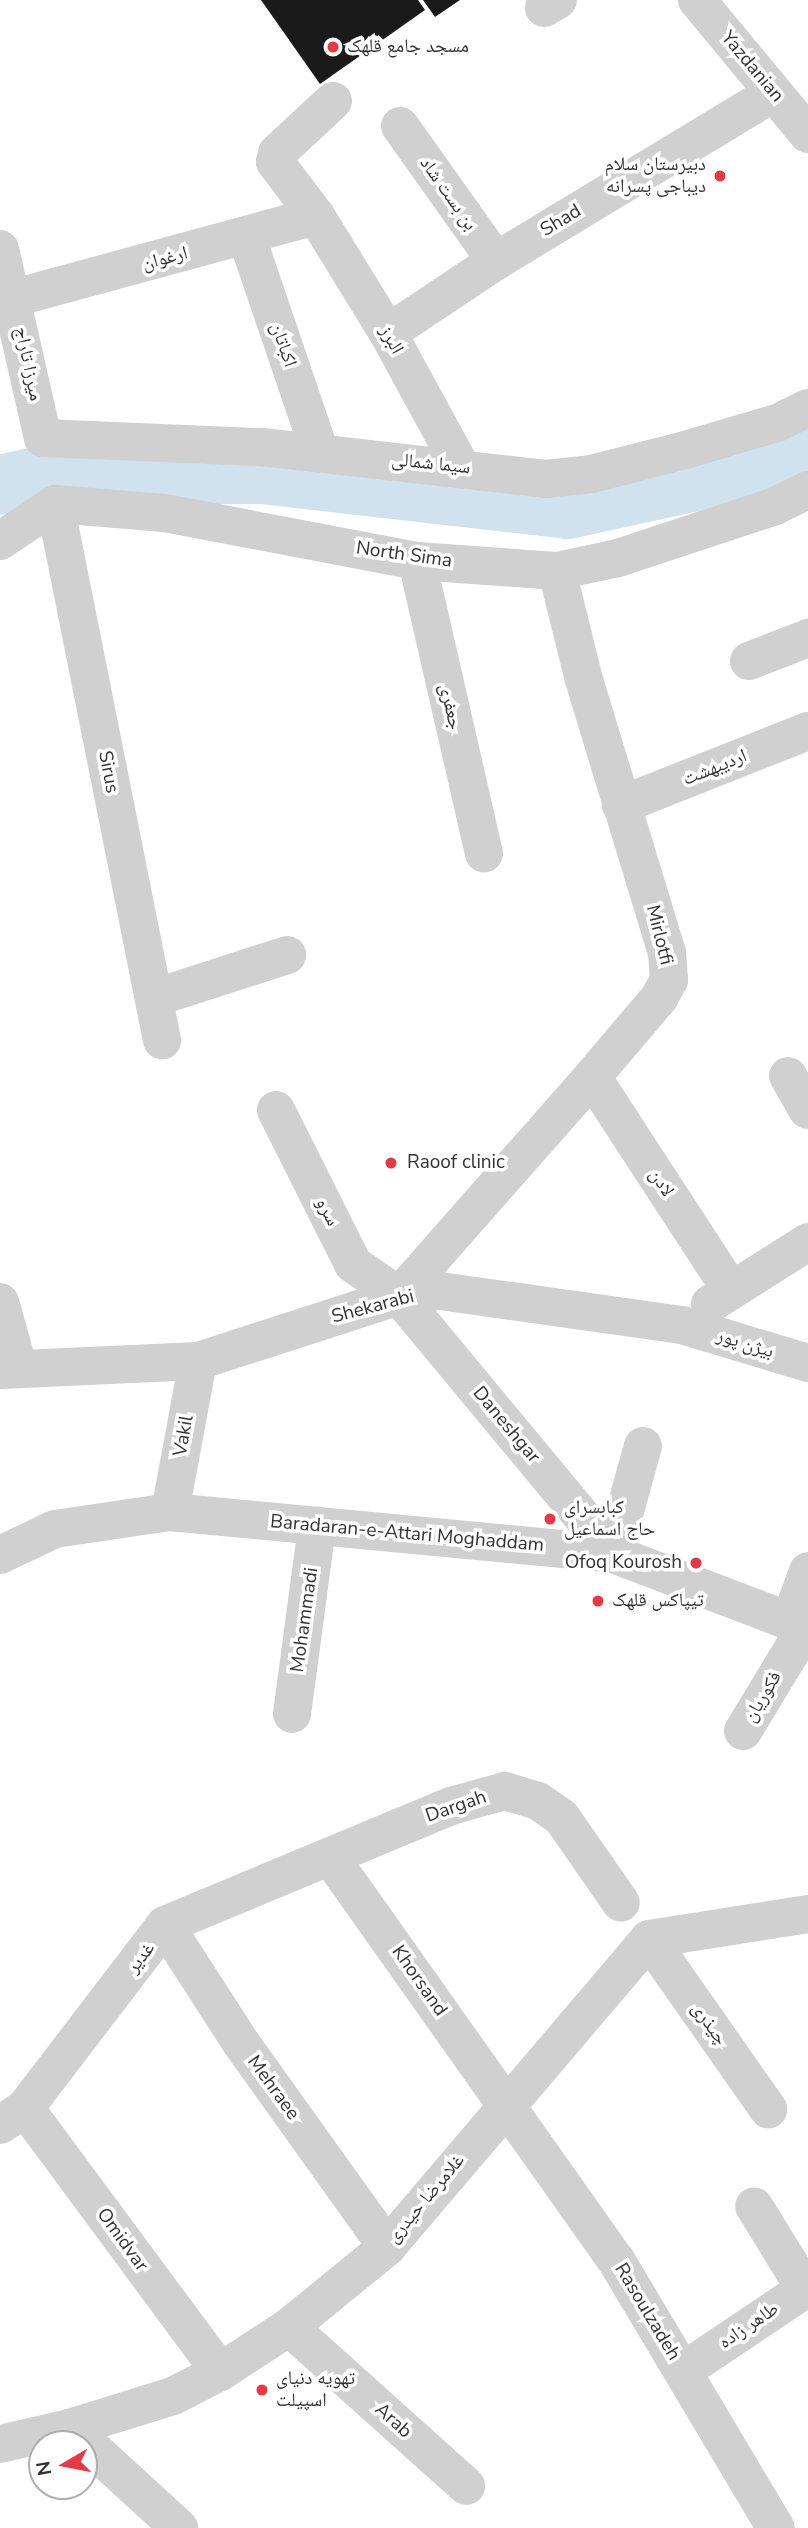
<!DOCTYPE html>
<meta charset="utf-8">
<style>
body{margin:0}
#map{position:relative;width:808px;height:2528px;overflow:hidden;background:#fff;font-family:"Nunito Sans","Noto Naskh Arabic",sans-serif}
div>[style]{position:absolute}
.river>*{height:60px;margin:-30px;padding:0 30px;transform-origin:30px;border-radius:30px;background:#cfe2ee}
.building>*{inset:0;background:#1a1a1a}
.minor>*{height:38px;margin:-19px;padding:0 19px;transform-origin:19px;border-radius:19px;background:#d0d0d0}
.dots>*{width:19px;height:19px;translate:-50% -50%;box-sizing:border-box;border:4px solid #fff;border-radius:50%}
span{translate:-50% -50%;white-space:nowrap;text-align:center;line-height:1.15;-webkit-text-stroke:7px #fff;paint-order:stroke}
.poi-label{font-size:19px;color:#333}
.left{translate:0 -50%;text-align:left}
.right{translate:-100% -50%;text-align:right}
.street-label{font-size:19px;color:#333}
.north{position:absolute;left:28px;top:2430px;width:70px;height:70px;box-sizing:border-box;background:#fff;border:2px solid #adadad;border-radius:50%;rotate:260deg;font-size:19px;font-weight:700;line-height:28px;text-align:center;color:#333}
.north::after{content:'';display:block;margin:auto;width:24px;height:32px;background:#e63946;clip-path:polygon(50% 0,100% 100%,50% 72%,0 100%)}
</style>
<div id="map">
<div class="river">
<div style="left:0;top:485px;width:46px;rotate:-12.5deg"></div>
<div style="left:45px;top:475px;width:217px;rotate:-0.3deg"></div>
<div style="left:262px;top:474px;width:308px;rotate:6.5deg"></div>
<div style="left:568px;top:509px;width:235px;rotate:-12.3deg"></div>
<div style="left:798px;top:459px;width:12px;rotate:-35deg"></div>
</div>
<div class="building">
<div style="clip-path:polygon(261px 0,418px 0,425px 10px,320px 84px)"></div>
<div style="clip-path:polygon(423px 0,460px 0,435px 17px)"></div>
</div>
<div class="minor">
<div style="left:697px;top:0;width:174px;rotate:50.4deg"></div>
<div style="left:544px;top:8px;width:16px;rotate:-30deg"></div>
<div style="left:333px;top:101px;width:76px;rotate:137.1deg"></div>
<div style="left:277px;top:153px;width:9px;rotate:103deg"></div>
<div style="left:275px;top:162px;width:68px;rotate:52.8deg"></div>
<div style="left:316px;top:216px;width:137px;rotate:58.4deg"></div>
<div style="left:388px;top:333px;width:153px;rotate:61.4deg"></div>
<div style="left:400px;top:126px;width:166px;rotate:54.6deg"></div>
<div style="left:247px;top:238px;width:227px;rotate:71.2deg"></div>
<div style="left:0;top:249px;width:194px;rotate:77.2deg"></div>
<div style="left:43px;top:438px;width:219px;rotate:2.4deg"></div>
<div style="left:262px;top:447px;width:286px;rotate:6.4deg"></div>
<div style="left:546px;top:479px;width:45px;rotate:-6.3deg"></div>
<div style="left:591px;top:474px;width:97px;rotate:-14.3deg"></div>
<div style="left:685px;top:450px;width:96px;rotate:-16.4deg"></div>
<div style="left:777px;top:423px;width:34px;rotate:-26deg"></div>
<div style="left:14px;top:298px;width:313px;rotate:-15.2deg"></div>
<div style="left:388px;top:333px;width:130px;rotate:-33.7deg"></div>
<div style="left:496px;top:261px;width:324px;rotate:-31.2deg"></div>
<div style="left:55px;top:504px;width:547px;rotate:78.71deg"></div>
<div style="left:0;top:541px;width:66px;rotate:-33.9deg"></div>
<div style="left:55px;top:504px;width:110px;rotate:4.7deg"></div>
<div style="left:165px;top:513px;width:257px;rotate:10.8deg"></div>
<div style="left:417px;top:561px;width:140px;rotate:4.1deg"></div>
<div style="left:557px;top:571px;width:62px;rotate:-12deg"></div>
<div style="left:618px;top:558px;width:165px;rotate:-18.3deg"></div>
<div style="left:775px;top:506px;width:37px;rotate:-26deg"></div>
<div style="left:417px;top:561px;width:300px;rotate:77.1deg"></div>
<div style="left:749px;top:661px;width:63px;rotate:-21.3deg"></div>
<div style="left:621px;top:805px;width:201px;rotate:-21.6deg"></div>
<div style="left:154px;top:998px;width:140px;rotate:-17.9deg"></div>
<div style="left:788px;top:1076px;width:39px;rotate:60deg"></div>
<div style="left:592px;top:1077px;width:253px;rotate:56.9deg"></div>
<div style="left:276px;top:1110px;width:172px;rotate:63.4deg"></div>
<div style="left:353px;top:1264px;width:56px;rotate:34.8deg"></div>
<div style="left:399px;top:1296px;width:335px;rotate:50.3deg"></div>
<div style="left:613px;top:1554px;width:209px;rotate:20.8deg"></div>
<div style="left:399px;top:1296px;width:292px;rotate:-48.6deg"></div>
<div style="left:592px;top:1077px;width:104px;rotate:-49.7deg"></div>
<div style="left:659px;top:998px;width:21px;rotate:-61deg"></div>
<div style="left:669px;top:980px;width:27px;rotate:-94deg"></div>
<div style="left:667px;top:953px;width:289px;rotate:-106.9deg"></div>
<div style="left:583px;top:676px;width:108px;rotate:-103.9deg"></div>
<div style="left:0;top:1302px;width:66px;rotate:74.3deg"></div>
<div style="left:710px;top:1304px;width:116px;rotate:-32.3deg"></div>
<div style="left:0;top:1370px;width:198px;rotate:-2.6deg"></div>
<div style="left:198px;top:1361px;width:211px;rotate:-17.9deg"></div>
<div style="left:399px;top:1296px;width:41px;rotate:-7deg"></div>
<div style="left:440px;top:1291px;width:244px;rotate:8deg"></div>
<div style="left:682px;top:1325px;width:132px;rotate:16.8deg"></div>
<div style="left:170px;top:1512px;width:154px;rotate:-79.5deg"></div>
<div style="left:613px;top:1554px;width:112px;rotate:-74.5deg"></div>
<div style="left:0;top:1555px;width:61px;rotate:-25.3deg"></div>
<div style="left:55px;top:1529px;width:116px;rotate:-8.4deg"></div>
<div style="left:170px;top:1512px;width:445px;rotate:5.4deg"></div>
<div style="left:790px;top:1621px;width:53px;rotate:-70.2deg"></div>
<div style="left:292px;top:1714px;width:190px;rotate:-82.4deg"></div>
<div style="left:743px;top:1731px;width:122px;rotate:-58.8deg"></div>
<div style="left:331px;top:1858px;width:493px;rotate:54.7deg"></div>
<div style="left:616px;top:2260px;width:312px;rotate:59.2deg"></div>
<div style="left:165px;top:1925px;width:140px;rotate:57.2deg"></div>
<div style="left:241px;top:2043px;width:251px;rotate:54.4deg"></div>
<div style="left:649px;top:1939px;width:208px;rotate:55deg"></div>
<div style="left:25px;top:2108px;width:328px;rotate:53.5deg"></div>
<div style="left:0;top:2125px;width:30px;rotate:-34deg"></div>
<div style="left:25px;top:2108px;width:230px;rotate:-52.6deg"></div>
<div style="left:165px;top:1925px;width:310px;rotate:-22.6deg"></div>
<div style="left:451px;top:1806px;width:56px;rotate:-15.5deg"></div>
<div style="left:505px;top:1791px;width:34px;rotate:17deg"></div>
<div style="left:538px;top:1801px;width:29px;rotate:35deg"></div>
<div style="left:562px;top:1818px;width:103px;rotate:55.2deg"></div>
<div style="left:289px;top:2327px;width:238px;rotate:41.9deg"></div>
<div style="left:683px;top:2371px;width:147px;rotate:-33.9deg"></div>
<div style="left:805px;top:2289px;width:97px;rotate:-121.6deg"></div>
<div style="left:70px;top:2428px;width:148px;rotate:42.5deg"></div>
<div style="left:0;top:2444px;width:72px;rotate:-12.9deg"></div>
<div style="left:70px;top:2428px;width:108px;rotate:-17.3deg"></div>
<div style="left:173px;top:2396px;width:53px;rotate:-27.1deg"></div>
<div style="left:220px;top:2372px;width:82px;rotate:-33.1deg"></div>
<div style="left:289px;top:2327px;width:127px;rotate:-39.2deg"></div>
<div style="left:387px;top:2247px;width:404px;rotate:-49.6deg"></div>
<div style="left:649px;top:1939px;width:161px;rotate:-8.9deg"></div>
</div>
<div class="dots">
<div style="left:333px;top:47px;background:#e63946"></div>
<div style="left:720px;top:176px;background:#e63946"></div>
<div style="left:391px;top:1163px;background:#e63946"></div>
<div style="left:550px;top:1519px;background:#e63946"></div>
<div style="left:696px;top:1563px;background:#e63946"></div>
<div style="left:598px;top:1601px;background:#e63946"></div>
<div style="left:262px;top:2390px;background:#e63946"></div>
</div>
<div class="poi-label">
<span class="left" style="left:347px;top:47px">مسجد جامع قلهک</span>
<span class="right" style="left:706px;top:176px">دبیرستان سلام<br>دیباجی پسرانه</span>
<span class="left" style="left:407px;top:1163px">Raoof clinic</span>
<span class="left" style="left:564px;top:1519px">کبابسرای<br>حاج اسماعیل</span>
<span class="right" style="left:682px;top:1563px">Ofoq Kourosh</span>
<span class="left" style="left:612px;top:1601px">تیپاکس قلهک</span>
<span class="left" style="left:276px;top:2390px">تهویه دنیای<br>اسپیلت</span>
</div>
<div class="street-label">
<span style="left:752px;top:67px;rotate:50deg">Yazdanian</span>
<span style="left:448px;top:194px;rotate:55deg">بن بست شاد</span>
<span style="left:561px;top:221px;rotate:-31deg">Shad</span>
<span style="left:165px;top:259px;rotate:-15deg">ارغوان</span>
<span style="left:391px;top:340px;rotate:61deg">البرز</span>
<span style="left:283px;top:345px;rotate:71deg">اکباتان</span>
<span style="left:28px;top:364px;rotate:78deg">میرزا تاراج</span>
<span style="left:431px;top:464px;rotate:6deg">سیما شمالی</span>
<span style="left:404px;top:555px;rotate:8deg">North Sima</span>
<span style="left:450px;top:707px;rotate:77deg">جعفری</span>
<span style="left:715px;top:768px;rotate:-22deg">اردیبهشت</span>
<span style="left:108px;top:772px;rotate:79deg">Sirus</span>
<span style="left:659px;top:935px;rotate:76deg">Mirlotfi</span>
<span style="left:661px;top:1183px;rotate:57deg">لادن</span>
<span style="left:327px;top:1212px;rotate:63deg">سرو</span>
<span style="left:373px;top:1307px;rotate:-15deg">Shekarabi</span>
<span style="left:745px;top:1344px;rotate:17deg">بیژن پور</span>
<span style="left:506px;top:1425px;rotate:50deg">Daneshgar</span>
<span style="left:184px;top:1436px;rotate:-80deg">Vakil</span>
<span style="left:407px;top:1534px;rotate:5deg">Baradaran-e-Attari Moghaddam</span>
<span style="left:305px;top:1620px;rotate:-82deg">Mohammadi</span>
<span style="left:763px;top:1697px;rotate:-59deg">فکوریان</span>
<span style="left:456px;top:1807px;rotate:-19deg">Dargah</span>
<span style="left:141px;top:1958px;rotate:-52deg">غدیر</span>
<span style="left:419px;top:1981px;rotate:55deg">Khorsand</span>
<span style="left:709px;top:2024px;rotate:55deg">چیذری</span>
<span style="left:273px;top:2088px;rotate:54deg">Mehraee</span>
<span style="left:426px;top:2199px;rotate:-50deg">غلامرضا حیدری</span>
<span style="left:122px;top:2240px;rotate:54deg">Omidvar</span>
<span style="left:647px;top:2312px;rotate:59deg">Rasoulzadeh</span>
<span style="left:749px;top:2326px;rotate:-34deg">طاهر زاده</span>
<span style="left:393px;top:2421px;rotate:42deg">Arab</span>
</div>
<div class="north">N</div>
</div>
